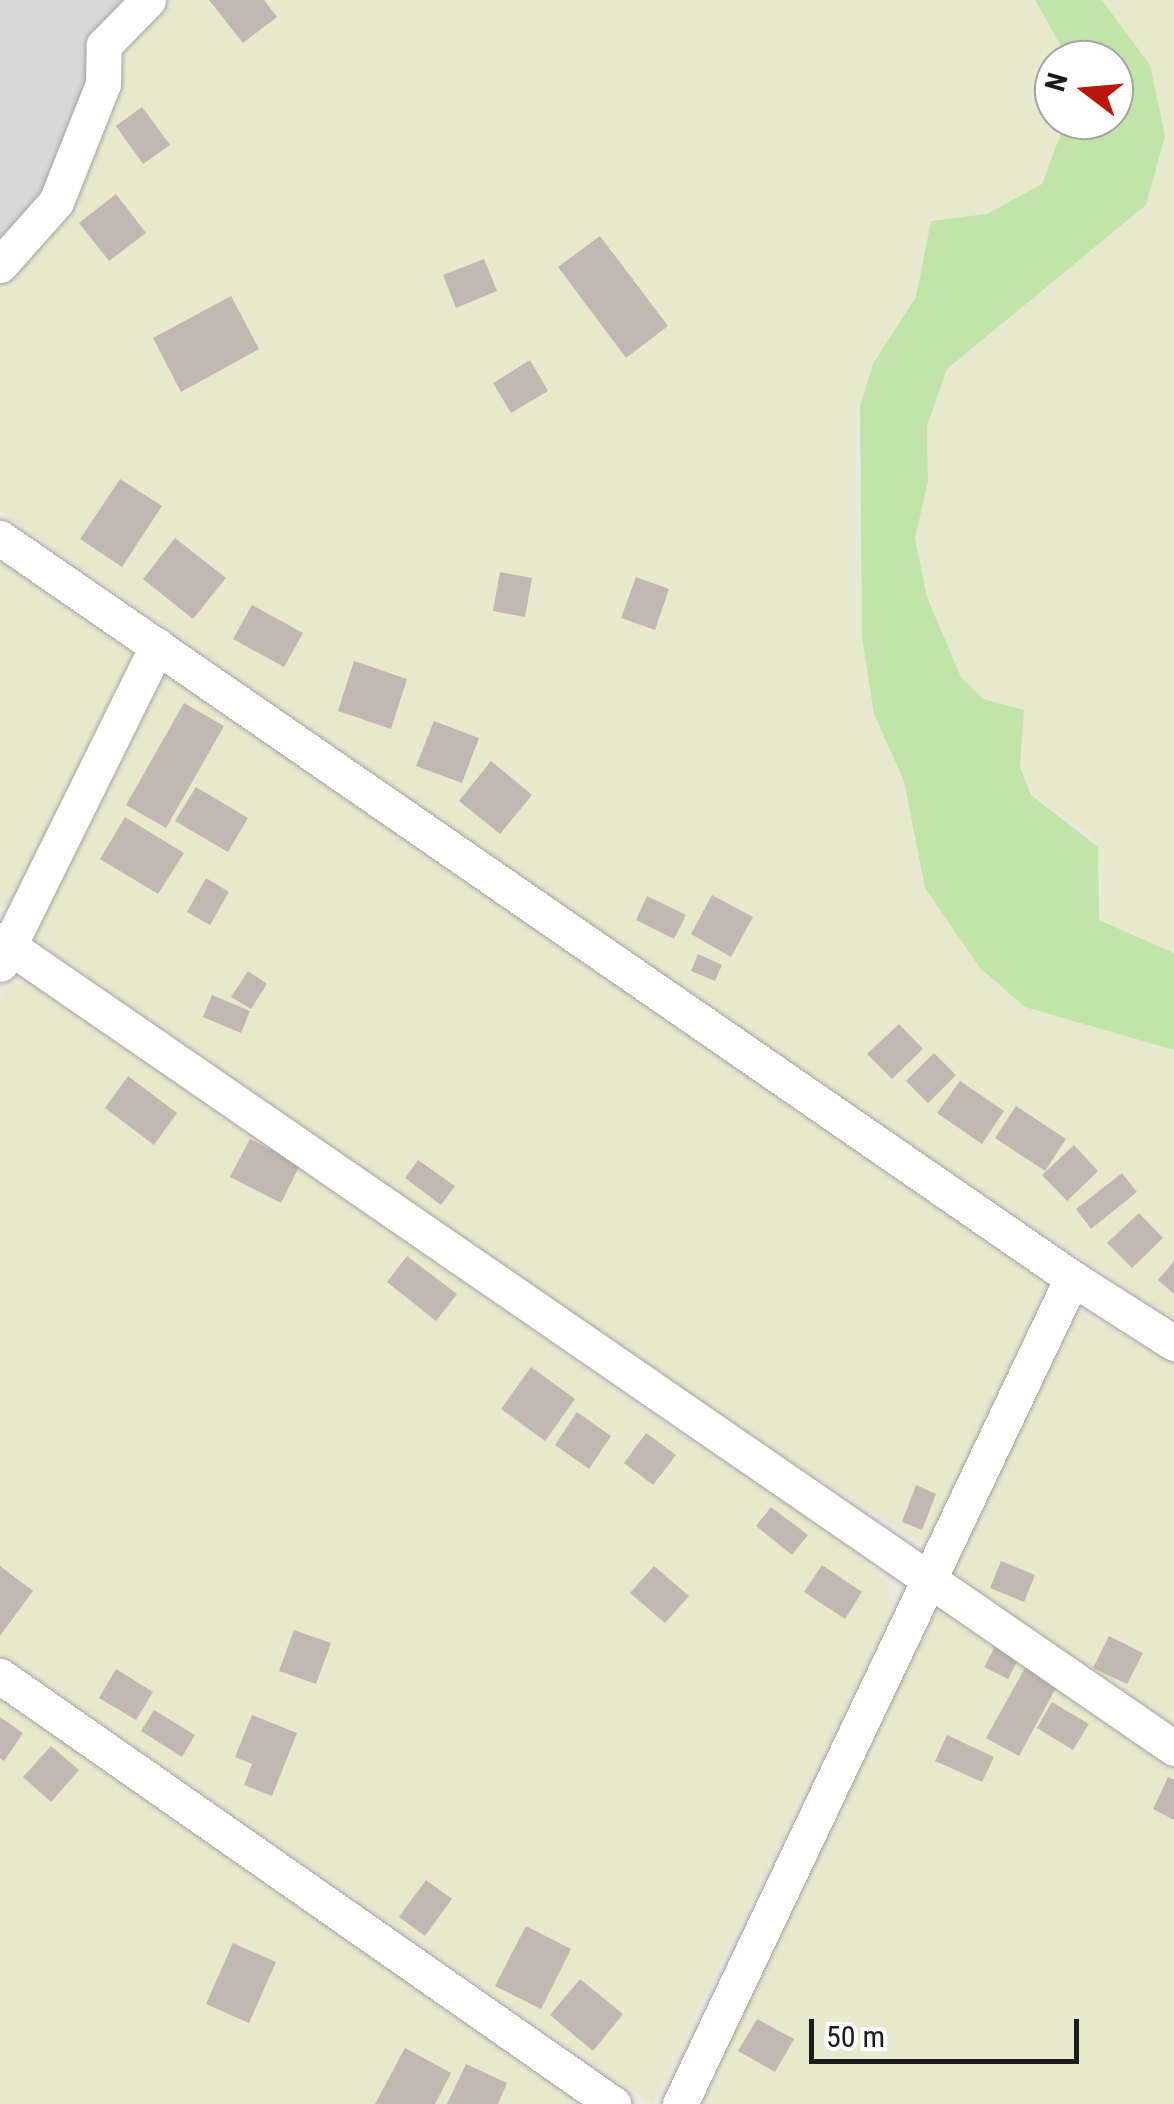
<!DOCTYPE html>
<style>
body{margin:0}
#map{position:relative;width:1174px;height:2104px;overflow:hidden;background:#ece9e1;font-family:"Roboto Condensed",sans-serif}
div>[style]{position:absolute}
.residential>*{inset:0;background:#d9d8d8}
.farmland>*{inset:0;background:#e7eacd}
.grass>*{inset:0;background:#c3e4a9}
.building>*{inset:0;background:#c0b8b1}
.roads{filter:drop-shadow(0 0 2px #a2a2a2) drop-shadow(0 0 2px #a2a2a2)}
.minor>*{height:35px;margin:-17.5px;padding:0 17.5px;transform-origin:17.5px;border-radius:17.5px;background:#fff}
span{translate:-50% -50%;white-space:nowrap;text-align:center;line-height:1.15;-webkit-text-stroke:10px #fff;paint-order:stroke}
.north{position:absolute;left:1034px;top:40px;width:100px;height:100px;box-sizing:border-box;background:#fff;border:2px solid #a4a4a4;border-radius:50%;rotate:286deg;font-size:28px;font-weight:700;line-height:40px;text-align:center;color:#1b1b1b}
.north::after{content:'';display:block;margin:auto;width:35px;height:45px;background:#bb160c;clip-path:polygon(50% 0,100% 100%,50% 72%,0 100%)}
.scale{position:absolute;left:809px;top:2019px;width:270px;height:45px;box-sizing:border-box;border:5px solid #1b1b1b;border-top:0;padding-left:12px;font-size:30px;line-height:35px;white-space:nowrap;color:#1b1b1b;-webkit-text-stroke:8px #fff;paint-order:stroke}
</style>
<div id="map">
<div class="residential">
<div style="clip-path:polygon(0 0,133px 0,87px 70px,81px 116px,55px 176px,0 252px)"></div>
</div>
<div class="farmland">
<div style="clip-path:polygon(158px 0,1035px 0,1069px 60px,1054px 60px,1062px 144px,1043px 184px,987px 214px,931px 222px,916px 297px,873px 364px,855px 438px,862px 638px,874px 714px,904px 781px,925px 888px,1025px 1007px,1174px 1050px,1174px 1319px,761px 1047px,0 511px,0 279px,113px 78px,127px 33px)"></div>
<div style="clip-path:polygon(1102px 0,1174px 0,1174px 953px,1099px 920px,1103px 877px,1090px 834px,1031px 795px,1020px 767px,1024px 710px,983px 699px,961px 677px,927px 597px,915px 538px,928px 482px,927px 426px,947px 369px,1000px 319px,1150px 65px)"></div>
<div style="clip-path:polygon(0 557px,124px 642px,135px 661px,13px 907px,0 907px)"></div>
<div style="clip-path:polygon(163px 679px,187px 682px,1040px 1275px,1043px 1293px,927px 1545px,755px 1440px,31px 937px,144px 695px)"></div>
<div style="clip-path:polygon(11px 984px,42px 984px,650px 1414px,819px 1520px,887px 1581px,892px 1604px,881px 1635px,652px 2104px,0 1653px,0 1001px)"></div>
<div style="clip-path:polygon(1071px 1308px,1174px 1361px,1174px 1735px,941px 1570px)"></div>
<div style="clip-path:polygon(932px 1602px,1174px 1764px,1174px 2104px,692px 2104px)"></div>
<div style="clip-path:polygon(0 1694px,305px 1912px,590px 2104px,0 2104px)"></div>
</div>
<div class="grass">
<div style="clip-path:polygon(1035px 0,1102px 0,1150px 65px,1165px 136px,1146px 205px,947px 369px,927px 426px,928px 482px,915px 538px,927px 597px,961px 677px,983px 699px,1024px 710px,1020px 767px,1031px 795px,1098px 847px,1099px 920px,1174px 953px,1174px 1050px,1025px 1007px,980px 968px,925px 888px,904px 781px,874px 714px,862px 638px,860px 407px,873px 364px,916px 297px,931px 221px,987px 214px,1042px 184px,1066px 120px,1114px 120px,1114px 60px,1069px 60px)"></div>
</div>
<div class="building">
<div style="clip-path:polygon(209px 0,264px 0,277px 17px,243px 43px)"></div>
<div style="clip-path:polygon(142px 107px,170px 145px,143px 164px,116px 126px)"></div>
<div style="clip-path:polygon(116px 194px,146px 233px,109px 261px,79px 223px)"></div>
<div style="clip-path:polygon(600px 236px,668px 326px,626px 358px,558px 267px)"></div>
<div style="clip-path:polygon(484px 259px,497px 291px,456px 308px,443px 275px)"></div>
<div style="clip-path:polygon(231px 296px,259px 349px,181px 392px,153px 338px)"></div>
<div style="clip-path:polygon(530px 360px,548px 391px,511px 413px,493px 383px)"></div>
<div style="clip-path:polygon(120px 479px,162px 506px,122px 567px,80px 539px)"></div>
<div style="clip-path:polygon(175px 538px,226px 578px,193px 619px,143px 579px)"></div>
<div style="clip-path:polygon(500px 572px,532px 578px,525px 617px,493px 611px)"></div>
<div style="clip-path:polygon(636px 577px,669px 589px,655px 630px,621px 618px)"></div>
<div style="clip-path:polygon(252px 605px,303px 633px,284px 667px,233px 639px)"></div>
<div style="clip-path:polygon(354px 661px,407px 679px,391px 729px,338px 711px)"></div>
<div style="clip-path:polygon(184px 703px,224px 726px,166px 828px,126px 805px)"></div>
<div style="clip-path:polygon(434px 721px,479px 738px,462px 783px,416px 766px)"></div>
<div style="clip-path:polygon(491px 761px,532px 795px,500px 834px,459px 801px)"></div>
<div style="clip-path:polygon(196px 787px,248px 818px,228px 852px,175px 821px)"></div>
<div style="clip-path:polygon(125px 817px,184px 853px,158px 894px,100px 859px)"></div>
<div style="clip-path:polygon(206px 878px,229px 892px,210px 925px,187px 912px)"></div>
<div style="clip-path:polygon(712px 895px,753px 917px,731px 957px,691px 934px)"></div>
<div style="clip-path:polygon(647px 896px,686px 915px,674px 939px,636px 920px)"></div>
<div style="clip-path:polygon(698px 954px,722px 965px,715px 981px,691px 971px)"></div>
<div style="clip-path:polygon(248px 971px,267px 984px,251px 1009px,231px 997px)"></div>
<div style="clip-path:polygon(212px 995px,250px 1011px,241px 1033px,203px 1017px)"></div>
<div style="clip-path:polygon(899px 1024px,923px 1049px,892px 1079px,867px 1054px)"></div>
<div style="clip-path:polygon(934px 1053px,956px 1075px,928px 1103px,906px 1081px)"></div>
<div style="clip-path:polygon(128px 1076px,177px 1113px,154px 1145px,105px 1108px)"></div>
<div style="clip-path:polygon(960px 1081px,1004px 1111px,982px 1144px,937px 1113px)"></div>
<div style="clip-path:polygon(1016px 1106px,1066px 1139px,1045px 1171px,995px 1138px)"></div>
<div style="clip-path:polygon(250px 1139px,300px 1165px,281px 1203px,230px 1177px)"></div>
<div style="clip-path:polygon(1074px 1145px,1098px 1171px,1067px 1201px,1042px 1175px)"></div>
<div style="clip-path:polygon(418px 1160px,455px 1186px,441px 1205px,405px 1178px)"></div>
<div style="clip-path:polygon(1122px 1173px,1137px 1192px,1091px 1229px,1076px 1209px)"></div>
<div style="clip-path:polygon(1139px 1213px,1163px 1238px,1132px 1268px,1107px 1243px)"></div>
<div style="clip-path:polygon(407px 1256px,457px 1294px,436px 1321px,387px 1282px)"></div>
<div style="clip-path:polygon(1174px 1261px,1174px 1294px,1158px 1280px)"></div>
<div style="clip-path:polygon(531px 1367px,575px 1399px,545px 1441px,501px 1409px)"></div>
<div style="clip-path:polygon(577px 1412px,611px 1436px,589px 1469px,555px 1445px)"></div>
<div style="clip-path:polygon(646px 1433px,676px 1455px,653px 1485px,624px 1463px)"></div>
<div style="clip-path:polygon(916px 1485px,936px 1494px,922px 1530px,902px 1522px)"></div>
<div style="clip-path:polygon(771px 1507px,808px 1535px,792px 1555px,756px 1526px)"></div>
<div style="clip-path:polygon(1001px 1561px,1035px 1575px,1024px 1602px,990px 1588px)"></div>
<div style="clip-path:polygon(822px 1565px,862px 1592px,845px 1619px,804px 1592px)"></div>
<div style="clip-path:polygon(0 1566px,33px 1591px,0 1636px)"></div>
<div style="clip-path:polygon(654px 1566px,689px 1596px,665px 1623px,630px 1593px)"></div>
<div style="clip-path:polygon(294px 1630px,331px 1643px,316px 1684px,279px 1671px)"></div>
<div style="clip-path:polygon(1109px 1636px,1143px 1653px,1127px 1684px,1093px 1668px)"></div>
<div style="clip-path:polygon(998px 1641px,1021px 1654px,1008px 1679px,984px 1667px)"></div>
<div style="clip-path:polygon(1026px 1666px,1058px 1684px,1019px 1756px,986px 1738px)"></div>
<div style="clip-path:polygon(116px 1669px,153px 1692px,136px 1720px,99px 1698px)"></div>
<div style="clip-path:polygon(1052px 1702px,1089px 1724px,1073px 1750px,1037px 1728px)"></div>
<div style="clip-path:polygon(154px 1710px,195px 1735px,182px 1757px,141px 1731px)"></div>
<div style="clip-path:polygon(252px 1715px,297px 1733px,272px 1796px,244px 1785px,252px 1764px,235px 1757px)"></div>
<div style="clip-path:polygon(0 1717px,23px 1733px,4px 1761px,0 1758px)"></div>
<div style="clip-path:polygon(947px 1735px,994px 1757px,982px 1782px,935px 1761px)"></div>
<div style="clip-path:polygon(51px 1746px,79px 1770px,51px 1802px,23px 1777px)"></div>
<div style="clip-path:polygon(1168px 1777px,1174px 1780px,1174px 1820px,1153px 1809px)"></div>
<div style="clip-path:polygon(426px 1880px,452px 1899px,425px 1936px,399px 1917px)"></div>
<div style="clip-path:polygon(526px 1926px,571px 1949px,541px 2009px,495px 1986px)"></div>
<div style="clip-path:polygon(233px 1943px,276px 1962px,249px 2023px,206px 2004px)"></div>
<div style="clip-path:polygon(580px 1979px,623px 2014px,593px 2051px,550px 2015px)"></div>
<div style="clip-path:polygon(757px 2019px,794px 2039px,775px 2072px,738px 2051px)"></div>
<div style="clip-path:polygon(405px 2048px,451px 2073px,435px 2104px,375px 2104px)"></div>
<div style="clip-path:polygon(466px 2064px,507px 2083px,498px 2104px,447px 2104px)"></div>
</div>
<div class="roads">
<div class="minor">
<div style="left:0;top:265px;width:84px;rotate:-48.4deg"></div>
<div style="left:56px;top:202px;width:127px;rotate:-68.3deg"></div>
<div style="left:103px;top:84px;width:39px;rotate:-89deg"></div>
<div style="left:104px;top:45px;width:63px;rotate:-45.6deg"></div>
<div style="left:0;top:538px;width:1303px;rotate:34.62deg"></div>
<div style="left:1072px;top:1278px;width:914px;rotate:115.39deg"></div>
<div style="left:0;top:940px;width:1425px;rotate:34.54deg"></div>
<div style="left:0;top:964px;width:355px;rotate:-63.7deg"></div>
<div style="left:1072px;top:1278px;width:121px;rotate:32.5deg"></div>
<div style="left:0;top:1676px;width:748px;rotate:34.92deg"></div>
</div>
</div>
<div class="north">N</div>
<div class="scale">50 m</div>
</div>
